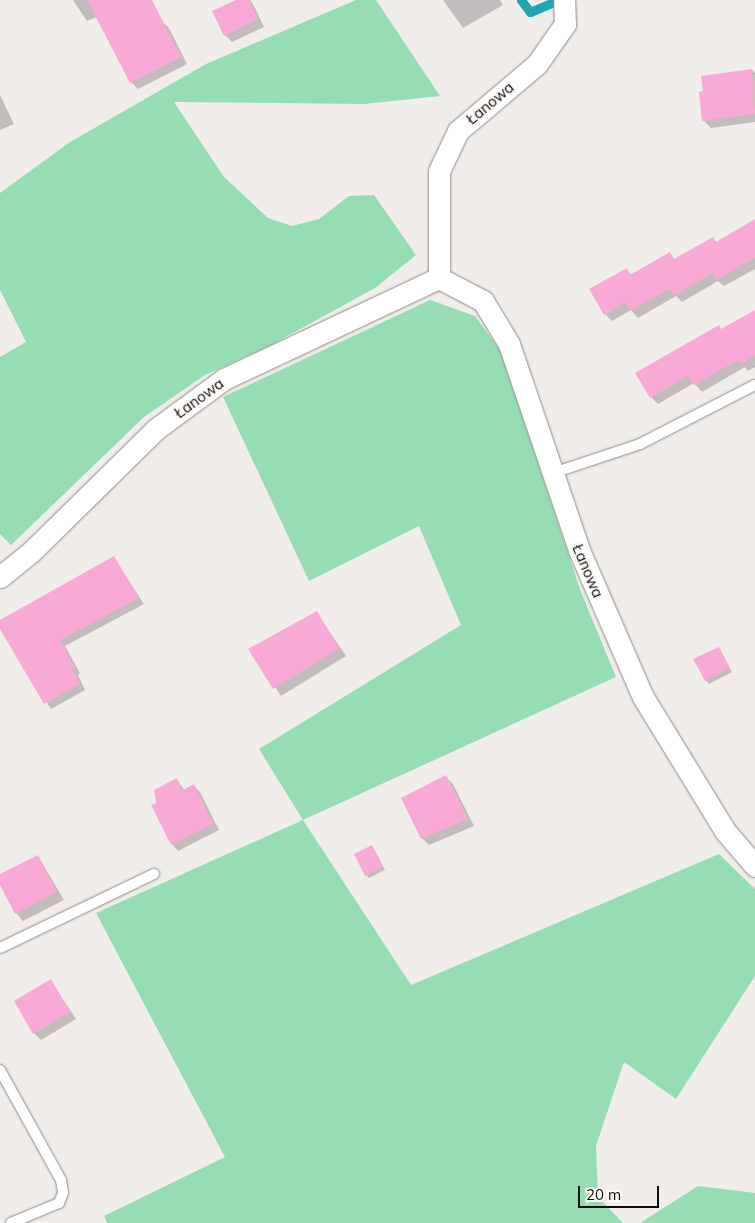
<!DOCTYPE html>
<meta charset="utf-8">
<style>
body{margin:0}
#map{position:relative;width:755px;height:1223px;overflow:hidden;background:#f0edeb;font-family:Mulish,sans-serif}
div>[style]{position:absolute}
.green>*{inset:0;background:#96ddb3}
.shadow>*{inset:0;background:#0003}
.stream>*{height:9px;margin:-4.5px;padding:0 4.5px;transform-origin:4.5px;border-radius:4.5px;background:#1ea6b3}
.building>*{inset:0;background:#f9a9d6}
.roads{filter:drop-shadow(0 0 1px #8e8b89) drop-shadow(0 0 1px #8e8b89)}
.service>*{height:10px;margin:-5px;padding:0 5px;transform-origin:5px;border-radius:5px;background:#fff}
.minor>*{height:21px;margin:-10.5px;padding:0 10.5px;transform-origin:10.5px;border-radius:10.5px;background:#fff}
span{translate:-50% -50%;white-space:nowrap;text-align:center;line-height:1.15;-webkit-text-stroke:4.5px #fefaf8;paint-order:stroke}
.street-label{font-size:15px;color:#0d0c0b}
.scale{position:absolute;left:578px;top:1186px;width:81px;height:22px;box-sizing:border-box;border:2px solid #0d0c0b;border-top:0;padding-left:6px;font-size:15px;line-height:18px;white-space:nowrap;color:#0d0c0b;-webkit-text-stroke:4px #fefaf8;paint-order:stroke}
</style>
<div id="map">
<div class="green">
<div style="clip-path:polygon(356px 0,376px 0,440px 96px,364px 104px,174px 102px,224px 177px,268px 218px,292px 226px,319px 219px,349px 196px,374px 195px,416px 255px,375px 288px,271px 345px,205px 375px,144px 417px,11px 545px,0 534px,0 357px,26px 342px,0 290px,0 193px,70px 142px,206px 64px)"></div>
<div style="clip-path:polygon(430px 300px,475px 316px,500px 350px,581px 592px,616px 677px,303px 820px,411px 985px,719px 854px,755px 889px,755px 976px,676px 1099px,624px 1062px,596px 1146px,598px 1197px,623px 1223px,107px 1223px,104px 1216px,225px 1157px,96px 913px,303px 820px,259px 749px,461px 625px,419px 526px,309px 581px,223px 397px)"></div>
<div style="clip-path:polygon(698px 1186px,755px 1193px,755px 1223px,640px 1223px)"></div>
</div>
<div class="shadow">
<div style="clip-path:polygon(73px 0,138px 0,169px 28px,187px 64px,138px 89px,131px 82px,97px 17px,87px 21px)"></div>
<div style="clip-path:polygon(239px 0,250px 0,253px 4px,264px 27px,232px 42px,225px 35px)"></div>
<div style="clip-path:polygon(443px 0,500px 0,503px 5px,463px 28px)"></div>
<div style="clip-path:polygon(752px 70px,755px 73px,755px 122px,711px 128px,704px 121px)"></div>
<div style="clip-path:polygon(0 95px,14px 124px,0 130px)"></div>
<div style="clip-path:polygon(755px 221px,755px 269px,724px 286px,718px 281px,682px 302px,676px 296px,638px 318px,631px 310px,612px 321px,605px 314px,626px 270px,632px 275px,670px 254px,675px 260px,713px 238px,717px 243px)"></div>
<div style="clip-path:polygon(755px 312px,755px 367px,748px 371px,745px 367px,702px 392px,694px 383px,658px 404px,651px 397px,722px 330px)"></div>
<div style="clip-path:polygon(114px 558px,144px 604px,65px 646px,80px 673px,78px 675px,85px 690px,51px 709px,0 627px,0 622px)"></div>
<div style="clip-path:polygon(316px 612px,346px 656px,281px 696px,250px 650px)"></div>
<div style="clip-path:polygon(719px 648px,732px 672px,709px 684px,706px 680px)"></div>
<div style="clip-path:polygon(446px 777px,453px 784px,474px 826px,429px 845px,422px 838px)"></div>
<div style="clip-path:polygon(177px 780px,185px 791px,194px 786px,200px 792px,219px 830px,178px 851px,172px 844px,157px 804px)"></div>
<div style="clip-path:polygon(372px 846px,385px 870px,369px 878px,366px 875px)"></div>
<div style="clip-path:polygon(38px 856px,64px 900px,23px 921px,16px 913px,0 876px)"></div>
<div style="clip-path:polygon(51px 981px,76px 1019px,41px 1040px,34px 1033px)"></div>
</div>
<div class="stream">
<div style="left:521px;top:0;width:15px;rotate:53deg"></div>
<div style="left:530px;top:12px;width:23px;rotate:-23deg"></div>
</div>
<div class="building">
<div style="clip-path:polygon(87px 0,152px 0,181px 57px,130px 83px)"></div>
<div style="clip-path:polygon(236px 0,249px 0,258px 19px,224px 36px,212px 11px)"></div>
<div style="clip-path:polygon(752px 69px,755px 114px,702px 121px,699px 92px,703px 91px,701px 76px)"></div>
<div style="clip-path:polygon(755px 219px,755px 258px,716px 280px,712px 273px,674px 296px,670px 289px,630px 311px,625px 302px,604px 315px,589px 289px,627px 268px,630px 275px,670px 252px,674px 259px,713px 237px,716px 242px)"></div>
<div style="clip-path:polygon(755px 310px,755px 356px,740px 364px,738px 360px,694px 385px,688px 376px,650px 398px,635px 373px,719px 325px,721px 329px)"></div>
<div style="clip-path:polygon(114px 556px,139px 598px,60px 640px,75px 667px,72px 668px,80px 684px,44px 704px,0 629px,0 620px)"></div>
<div style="clip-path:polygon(317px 611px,339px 649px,273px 689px,248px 649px)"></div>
<div style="clip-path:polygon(719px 647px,730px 668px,705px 681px,693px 659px)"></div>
<div style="clip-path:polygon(446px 775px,468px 819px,421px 839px,401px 798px)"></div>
<div style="clip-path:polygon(177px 778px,181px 791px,194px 784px,213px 824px,171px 845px,151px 805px,156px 803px,154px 790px)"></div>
<div style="clip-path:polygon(372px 845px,383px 866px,365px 876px,354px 854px)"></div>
<div style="clip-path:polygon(38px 855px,57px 892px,15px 914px,0 885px,0 874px)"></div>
<div style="clip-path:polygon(51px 979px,70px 1012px,33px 1034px,14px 1001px)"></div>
</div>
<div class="roads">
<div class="service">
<div style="left:553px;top:473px;width:92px;rotate:-18.4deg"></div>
<div style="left:640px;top:444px;width:129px;rotate:-27.2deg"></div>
<div style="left:0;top:948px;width:171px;rotate:-25.7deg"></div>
<div style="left:0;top:1070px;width:126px;rotate:61deg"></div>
<div style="left:61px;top:1180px;width:13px;rotate:81deg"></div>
<div style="left:63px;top:1193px;width:11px;rotate:112deg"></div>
<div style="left:59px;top:1203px;width:52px;rotate:157.4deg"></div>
</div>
<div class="minor">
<div style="left:439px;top:278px;width:50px;rotate:27.6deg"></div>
<div style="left:483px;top:301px;width:50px;rotate:58.8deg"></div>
<div style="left:509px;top:344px;width:218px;rotate:71.2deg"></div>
<div style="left:579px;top:550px;width:160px;rotate:66.5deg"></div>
<div style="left:643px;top:697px;width:157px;rotate:58.5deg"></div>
<div style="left:725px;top:831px;width:46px;rotate:49.4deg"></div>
<div style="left:439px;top:278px;width:107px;rotate:-90deg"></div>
<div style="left:439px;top:171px;width:44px;rotate:-64.6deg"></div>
<div style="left:458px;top:131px;width:104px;rotate:-40.3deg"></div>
<div style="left:537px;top:64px;width:49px;rotate:-55deg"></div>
<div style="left:565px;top:24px;width:24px;rotate:-92deg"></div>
<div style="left:0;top:577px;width:40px;rotate:-39deg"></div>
<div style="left:31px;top:552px;width:175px;rotate:-44.5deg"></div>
<div style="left:156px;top:429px;width:84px;rotate:-36.3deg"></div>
<div style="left:224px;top:379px;width:238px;rotate:-25.2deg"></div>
</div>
</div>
<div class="street-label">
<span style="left:490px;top:103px;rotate:-40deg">Łanowa</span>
<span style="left:199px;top:398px;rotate:-36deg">Łanowa</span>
<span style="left:588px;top:571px;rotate:67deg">Łanowa</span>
</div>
<div class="scale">20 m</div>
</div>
